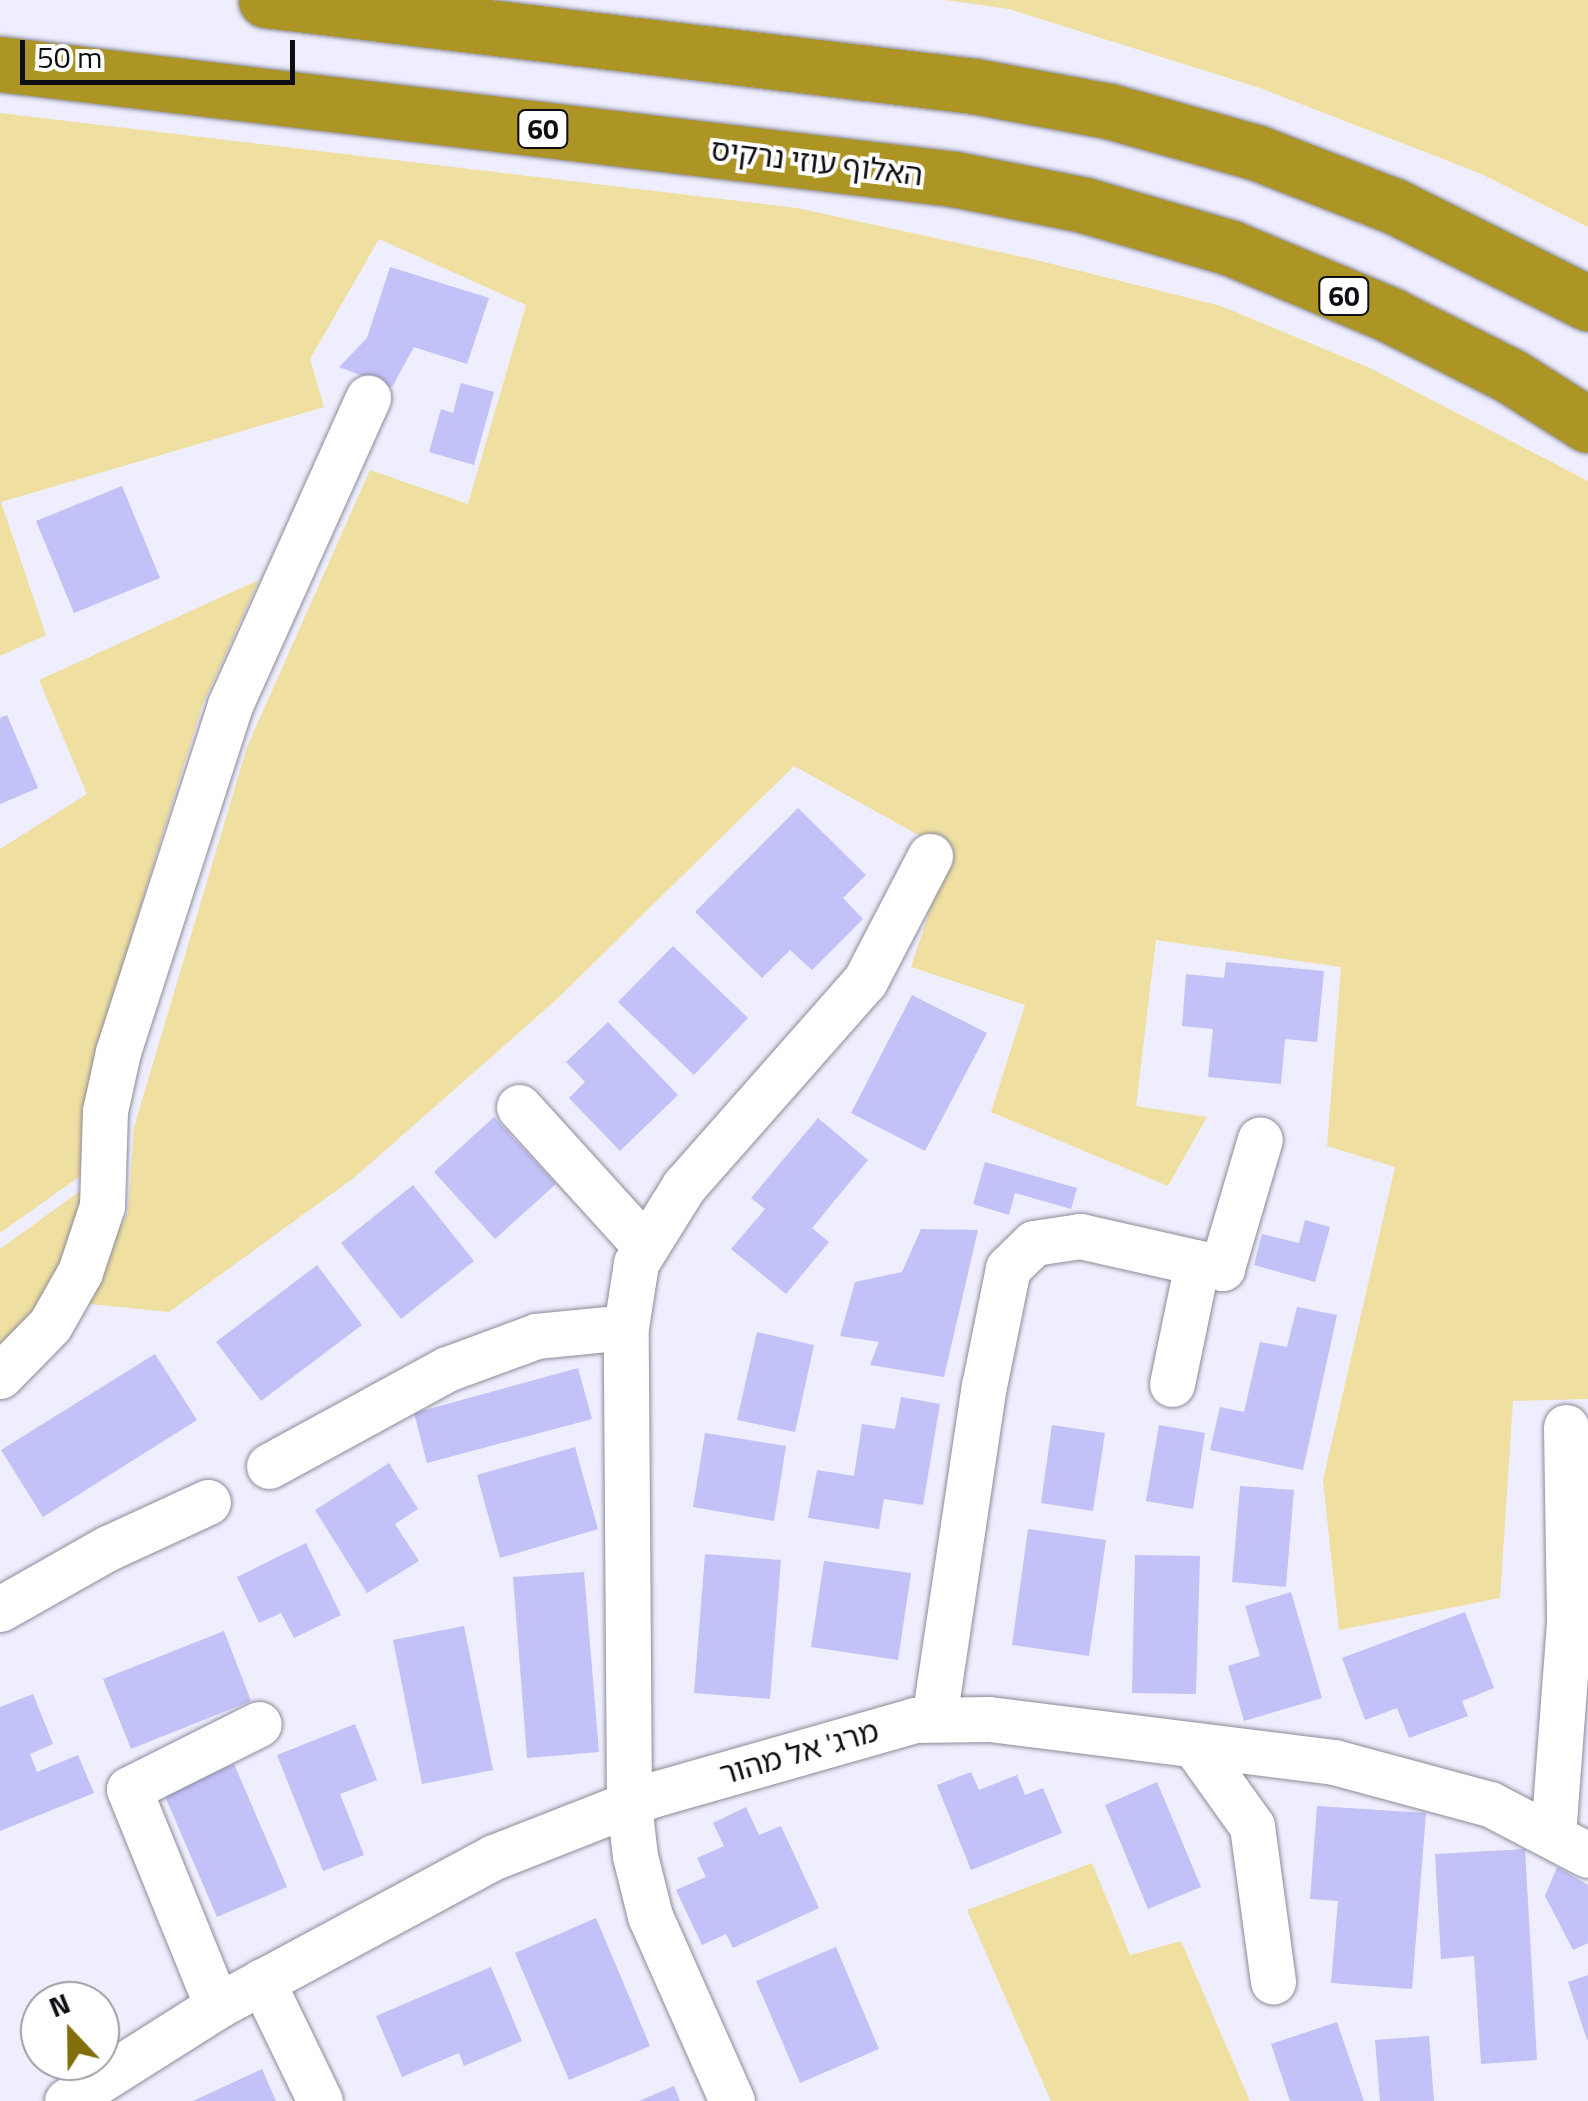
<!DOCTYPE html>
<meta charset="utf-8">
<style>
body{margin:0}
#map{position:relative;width:1588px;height:2101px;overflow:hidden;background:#eeeefe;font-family:"Titillium Web","Noto Sans Hebrew",sans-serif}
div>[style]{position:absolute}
.green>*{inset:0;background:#efdfa1}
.building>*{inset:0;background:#c2c1f8}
.roads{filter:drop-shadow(0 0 2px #8b8b99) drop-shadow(0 0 2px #8b8b99)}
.minor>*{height:45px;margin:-22.5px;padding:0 22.5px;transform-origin:22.5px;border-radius:22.5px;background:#fff}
.highway>*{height:55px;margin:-27.5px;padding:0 27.5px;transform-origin:27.5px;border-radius:27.5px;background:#ac9425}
span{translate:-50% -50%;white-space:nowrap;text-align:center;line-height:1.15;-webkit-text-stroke:8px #fff;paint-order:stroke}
.shield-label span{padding:2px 8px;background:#fff;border:2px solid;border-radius:8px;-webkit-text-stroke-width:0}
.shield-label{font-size:28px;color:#0d0d12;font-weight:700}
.street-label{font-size:30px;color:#0d0d12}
.north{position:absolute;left:20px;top:1981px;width:100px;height:100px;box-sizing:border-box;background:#fff;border:2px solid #9e9ea0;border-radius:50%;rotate:338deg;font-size:28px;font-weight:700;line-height:40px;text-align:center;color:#0d0d12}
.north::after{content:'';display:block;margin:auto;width:35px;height:45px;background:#836e0c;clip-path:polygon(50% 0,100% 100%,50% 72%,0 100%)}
.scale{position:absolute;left:20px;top:40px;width:275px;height:45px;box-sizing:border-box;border:5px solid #0d0d12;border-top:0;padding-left:12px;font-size:30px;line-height:35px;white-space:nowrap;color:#0d0d12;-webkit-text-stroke:8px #fff;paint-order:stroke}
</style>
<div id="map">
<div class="green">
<div style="clip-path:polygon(945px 0,1588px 0,1588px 227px,1479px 173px,1260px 88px,1009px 9px)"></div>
<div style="clip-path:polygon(0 113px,797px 208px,1032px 259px,1221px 306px,1370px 368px,1588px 481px,1588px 1399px,1513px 1401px,1500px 1598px,1339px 1630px,1323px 1480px,1395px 1167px,1327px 1146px,1341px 967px,1156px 940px,1136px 1106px,1207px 1117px,1168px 1186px,991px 1112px,1025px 1005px,911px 967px,949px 852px,794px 766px,557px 999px,355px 1177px,169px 1312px,80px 1303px,128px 1212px,134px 1127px,247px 747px,370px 470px,468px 504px,526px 305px,379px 239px,310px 359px,324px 407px,1px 502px,46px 635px,0 656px)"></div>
<div style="clip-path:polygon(259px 580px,202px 706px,99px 1042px,90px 1169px,0 1233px,0 849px,87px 794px,39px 680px)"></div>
<div style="clip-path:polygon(87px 1186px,70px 1269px,0 1349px,0 1249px)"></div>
<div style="clip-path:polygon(1092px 1863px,1130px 1955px,1181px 1941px,1250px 2101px,1051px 2101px,967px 1910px)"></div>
</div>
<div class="building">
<div style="clip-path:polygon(390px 267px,489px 298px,467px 364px,414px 347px,392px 387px,339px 367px,367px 338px)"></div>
<div style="clip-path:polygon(461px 383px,494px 392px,474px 465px,429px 452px,441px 409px,453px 413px)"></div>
<div style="clip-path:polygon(122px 486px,160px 578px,74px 613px,36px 521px)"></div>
<div style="clip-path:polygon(7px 715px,38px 788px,0 804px,0 718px)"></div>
<div style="clip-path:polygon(798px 808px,866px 875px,843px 898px,863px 919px,812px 970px,790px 950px,762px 978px,695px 912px)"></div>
<div style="clip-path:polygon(673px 946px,748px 1018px,694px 1075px,618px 1002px)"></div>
<div style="clip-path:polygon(1226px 962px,1324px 971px,1317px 1042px,1285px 1039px,1281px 1084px,1208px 1077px,1213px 1029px,1182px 1026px,1186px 974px,1224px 978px)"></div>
<div style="clip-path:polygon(912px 995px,987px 1033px,925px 1151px,851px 1113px)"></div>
<div style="clip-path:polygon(608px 1022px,678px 1095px,620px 1151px,569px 1098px,585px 1082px,566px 1062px)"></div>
<div style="clip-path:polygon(494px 1117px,556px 1184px,495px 1239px,434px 1172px)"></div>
<div style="clip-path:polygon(818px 1118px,868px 1160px,812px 1228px,829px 1242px,786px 1294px,731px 1249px,765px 1209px,751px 1198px)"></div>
<div style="clip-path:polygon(985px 1162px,1077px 1188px,1071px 1209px,1015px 1193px,1009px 1215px,973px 1204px)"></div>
<div style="clip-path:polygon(413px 1185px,474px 1261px,401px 1319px,341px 1243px)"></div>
<div style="clip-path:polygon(1305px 1220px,1330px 1227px,1315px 1282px,1254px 1265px,1262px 1234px,1299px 1243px)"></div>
<div style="clip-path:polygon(921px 1229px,978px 1230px,944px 1377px,870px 1365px,879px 1342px,840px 1336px,855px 1282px,902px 1272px)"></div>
<div style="clip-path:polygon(317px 1265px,362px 1325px,261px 1401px,216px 1342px)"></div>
<div style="clip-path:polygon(1297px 1307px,1337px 1315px,1303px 1470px,1210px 1450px,1220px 1407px,1244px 1412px,1260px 1342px,1287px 1347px)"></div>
<div style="clip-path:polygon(757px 1332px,814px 1345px,795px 1432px,737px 1420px)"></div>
<div style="clip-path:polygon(155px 1354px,197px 1420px,43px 1517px,1px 1450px)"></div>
<div style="clip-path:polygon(578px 1368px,592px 1419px,427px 1463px,414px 1413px)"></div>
<div style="clip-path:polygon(901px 1397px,940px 1404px,923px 1505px,884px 1499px,879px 1529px,808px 1518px,817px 1470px,854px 1476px,862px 1424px,895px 1429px)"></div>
<div style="clip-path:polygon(1052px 1425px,1105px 1433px,1093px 1511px,1041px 1503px)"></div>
<div style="clip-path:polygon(1159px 1425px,1205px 1433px,1193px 1509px,1146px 1501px)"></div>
<div style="clip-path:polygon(705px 1433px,786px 1446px,774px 1521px,693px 1507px)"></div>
<div style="clip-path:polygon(575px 1447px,598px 1529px,500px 1558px,477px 1475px)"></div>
<div style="clip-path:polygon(389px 1463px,418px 1509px,395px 1524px,419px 1561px,367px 1593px,315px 1510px)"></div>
<div style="clip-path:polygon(1240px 1486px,1294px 1490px,1286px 1587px,1232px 1582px)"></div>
<div style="clip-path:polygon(1028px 1529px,1106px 1540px,1089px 1656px,1012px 1645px)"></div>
<div style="clip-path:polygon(306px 1543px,341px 1615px,294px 1638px,281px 1613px,259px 1623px,237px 1577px)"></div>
<div style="clip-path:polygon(705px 1554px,781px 1560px,770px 1699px,694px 1693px)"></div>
<div style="clip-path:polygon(1135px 1555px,1200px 1556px,1196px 1694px,1132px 1693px)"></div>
<div style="clip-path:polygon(824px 1561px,911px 1573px,898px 1660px,811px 1647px)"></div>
<div style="clip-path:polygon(584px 1572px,599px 1752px,527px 1758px,513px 1577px)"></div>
<div style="clip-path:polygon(1291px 1592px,1322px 1698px,1244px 1721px,1228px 1666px,1260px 1656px,1245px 1606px)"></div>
<div style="clip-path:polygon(1465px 1612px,1494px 1688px,1462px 1701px,1468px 1716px,1409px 1738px,1397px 1708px,1365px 1720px,1342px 1658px)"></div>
<div style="clip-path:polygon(464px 1626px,493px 1770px,422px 1784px,393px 1640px)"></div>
<div style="clip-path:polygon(224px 1631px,251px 1701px,131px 1749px,103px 1679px)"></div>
<div style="clip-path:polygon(33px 1694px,53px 1744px,30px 1754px,37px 1772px,78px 1755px,94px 1793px,0 1831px,0 1707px)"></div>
<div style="clip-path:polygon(355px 1724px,377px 1780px,340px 1794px,364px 1855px,323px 1871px,277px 1755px)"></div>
<div style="clip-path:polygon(234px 1764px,287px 1887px,217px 1917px,164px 1794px)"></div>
<div style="clip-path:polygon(971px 1772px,979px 1790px,1017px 1775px,1025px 1795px,1043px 1788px,1062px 1833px,971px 1870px,937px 1785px)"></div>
<div style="clip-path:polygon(1157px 1782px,1201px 1887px,1148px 1909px,1105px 1805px)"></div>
<div style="clip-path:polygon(1317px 1806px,1426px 1813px,1412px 1989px,1331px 1983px,1338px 1901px,1310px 1899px)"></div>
<div style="clip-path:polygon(746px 1807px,759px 1835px,781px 1826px,819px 1908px,733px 1948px,726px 1934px,702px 1945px,676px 1890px,706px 1877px,697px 1858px,724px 1846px,713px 1823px)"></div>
<div style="clip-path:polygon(1525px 1849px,1537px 2060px,1481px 2064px,1474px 1956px,1441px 1959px,1435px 1854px)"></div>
<div style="clip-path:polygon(1557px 1867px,1588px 1885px,1588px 1943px,1573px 1950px,1545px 1896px)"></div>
<div style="clip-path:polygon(596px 1918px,650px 2046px,569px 2080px,515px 1953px)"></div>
<div style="clip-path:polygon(836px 1947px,879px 2049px,800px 2083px,756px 1981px)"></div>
<div style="clip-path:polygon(491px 1967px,522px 2041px,464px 2066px,459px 2053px,402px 2077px,376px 2016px)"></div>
<div style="clip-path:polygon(1588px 1975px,1588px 2040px,1587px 2040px,1568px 1982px)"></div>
<div style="clip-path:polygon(1337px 2022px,1364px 2101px,1290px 2101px,1271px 2044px)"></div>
<div style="clip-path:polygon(1429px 2036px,1434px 2101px,1380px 2101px,1375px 2040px)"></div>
<div style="clip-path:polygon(262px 2069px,276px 2101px,193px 2101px)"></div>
<div style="clip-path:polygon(674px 2086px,680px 2101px,639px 2101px)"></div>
</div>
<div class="roads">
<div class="minor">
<div style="left:519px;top:1107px;width:186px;rotate:47.8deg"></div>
<div style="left:0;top:1376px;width:71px;rotate:-45.6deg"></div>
<div style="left:50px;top:1325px;width:61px;rotate:-60.5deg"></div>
<div style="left:80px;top:1272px;width:70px;rotate:-71.6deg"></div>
<div style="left:102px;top:1206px;width:95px;rotate:-88.2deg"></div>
<div style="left:105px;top:1111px;width:60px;rotate:-77.6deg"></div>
<div style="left:118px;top:1052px;width:365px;rotate:-72.1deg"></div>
<div style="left:230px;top:705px;width:337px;rotate:-65.8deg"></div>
<div style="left:1172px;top:1384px;width:124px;rotate:-78.3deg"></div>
<div style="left:1566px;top:1427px;width:193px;rotate:89.1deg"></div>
<div style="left:269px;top:1466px;width:203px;rotate:-28.6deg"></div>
<div style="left:447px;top:1369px;width:95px;rotate:-20.3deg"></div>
<div style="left:536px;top:1336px;width:90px;rotate:-5.7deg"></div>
<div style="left:0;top:1609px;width:124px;rotate:-29.5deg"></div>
<div style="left:108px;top:1548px;width:110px;rotate:-24.7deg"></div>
<div style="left:934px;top:1719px;width:337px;rotate:-81.5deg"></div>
<div style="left:984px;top:1386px;width:120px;rotate:-78.5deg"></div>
<div style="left:1008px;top:1268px;width:36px;rotate:-44deg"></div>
<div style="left:1034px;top:1243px;width:47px;rotate:-8.7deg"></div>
<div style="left:1080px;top:1236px;width:146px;rotate:12.7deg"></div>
<div style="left:1222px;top:1268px;width:134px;rotate:-73.6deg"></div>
<div style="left:1194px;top:1745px;width:100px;rotate:54.4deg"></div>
<div style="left:1252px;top:1826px;width:157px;rotate:82.3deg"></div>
<div style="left:1553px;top:1835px;width:216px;rotate:-85.7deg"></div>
<div style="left:1569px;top:1620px;width:19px;rotate:-3deg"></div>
<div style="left:262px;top:1981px;width:133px;rotate:64.2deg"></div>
<div style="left:217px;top:2006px;width:234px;rotate:-112.1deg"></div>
<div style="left:129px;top:1789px;width:145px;rotate:-26.6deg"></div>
<div style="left:67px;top:2101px;width:178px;rotate:-32.3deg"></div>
<div style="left:217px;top:2006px;width:315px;rotate:-28.3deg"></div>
<div style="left:494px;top:1857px;width:173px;rotate:-21.4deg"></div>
<div style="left:655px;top:1794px;width:269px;rotate:-15.9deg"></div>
<div style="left:914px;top:1720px;width:75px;rotate:-0.8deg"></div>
<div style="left:989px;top:1719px;width:348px;rotate:7.1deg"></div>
<div style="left:1334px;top:1762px;width:162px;rotate:15.1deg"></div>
<div style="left:1490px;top:1804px;width:110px;rotate:27.5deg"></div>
<div style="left:732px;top:2101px;width:202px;rotate:-113.9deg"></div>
<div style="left:650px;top:1916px;width:62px;rotate:-104deg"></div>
<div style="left:635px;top:1856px;width:52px;rotate:-96.6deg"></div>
<div style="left:629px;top:1804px;width:477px;rotate:-90.4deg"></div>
<div style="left:626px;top:1327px;width:65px;rotate:-81.1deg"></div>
<div style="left:636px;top:1263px;width:91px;rotate:-58.1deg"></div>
<div style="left:684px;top:1186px;width:273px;rotate:-48.6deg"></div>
<div style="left:865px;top:981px;width:141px;rotate:-62.5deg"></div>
</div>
<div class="highway">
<div style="left:266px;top:0;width:713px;rotate:6.93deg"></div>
<div style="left:974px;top:86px;width:137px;rotate:10.5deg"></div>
<div style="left:1109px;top:111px;width:155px;rotate:15.7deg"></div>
<div style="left:1258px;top:153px;width:146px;rotate:21.3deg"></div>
<div style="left:1394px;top:206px;width:217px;rotate:26.6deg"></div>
<div style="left:0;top:64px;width:961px;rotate:6.87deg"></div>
<div style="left:954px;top:179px;width:133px;rotate:11.3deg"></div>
<div style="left:1084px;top:205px;width:153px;rotate:16.3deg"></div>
<div style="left:1231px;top:248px;width:173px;rotate:22.8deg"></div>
<div style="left:1390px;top:315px;width:133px;rotate:26.8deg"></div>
<div style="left:1509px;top:375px;width:93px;rotate:32.3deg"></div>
</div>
</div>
<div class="shield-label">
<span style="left:543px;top:129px">60</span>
<span style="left:1344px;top:296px">60</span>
</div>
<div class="street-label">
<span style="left:817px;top:162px;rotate:7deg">האלוף עוזי נרקיס</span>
<span style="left:799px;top:1752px;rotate:-16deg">מרג' אל מהור</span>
</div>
<div class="north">N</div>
<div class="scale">50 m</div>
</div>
